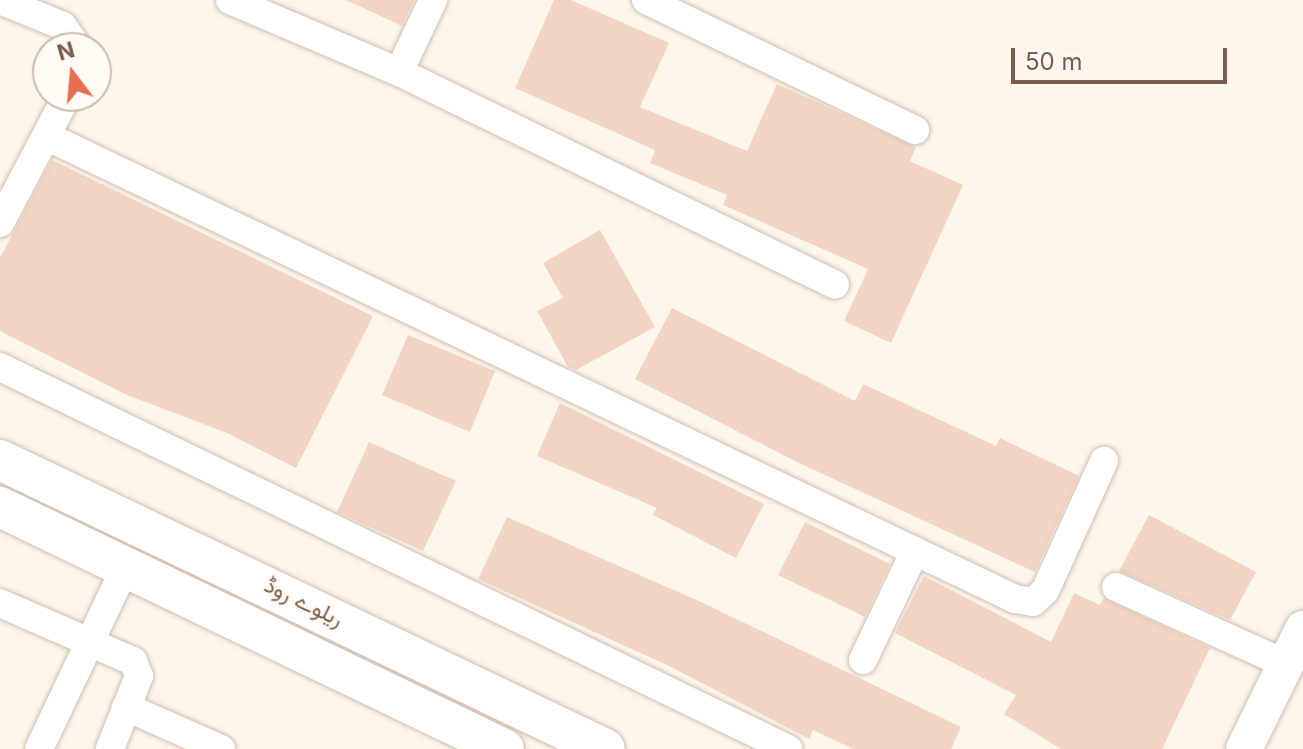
<!DOCTYPE html>
<meta charset="utf-8">
<style>
body{margin:0}
#map{position:relative;width:1303px;height:749px;overflow:hidden;background:#fdf6ec;font-family:Inter,Vazirmatn,sans-serif}
div>[style]{position:absolute}
.building>*{inset:0;background:#f3d5c3}
.roads{filter:drop-shadow(0 0 2px #d1beb0) drop-shadow(0 0 2px #d1beb0)}
.minor>*{height:28px;margin:-14px;padding:0 14px;transform-origin:14px;border-radius:14px;background:#fff}
.tertiary>*{height:36px;margin:-18px;padding:0 18px;transform-origin:18px;border-radius:18px;background:#fff}
.secondary>*{height:40px;margin:-20px;padding:0 20px;transform-origin:20px;border-radius:20px;background:#fff}
span{translate:-50% -50%;white-space:nowrap;text-align:center;line-height:1.15;-webkit-text-stroke:6px #fffaf3;paint-order:stroke}
.street-label{font-size:22px;color:#7a5c4d}
.north{position:absolute;left:32px;top:32px;width:80px;height:80px;box-sizing:border-box;background:#fffaf3;border:2px solid #cabbb1;border-radius:50%;rotate:344deg;font-size:22px;font-weight:700;line-height:32px;text-align:center;color:#7a5c4d}
.north::after{content:'';display:block;margin:auto;width:28px;height:36px;background:#e76f51;clip-path:polygon(50% 0,100% 100%,50% 72%,0 100%)}
.scale{position:absolute;left:1011px;top:48px;width:216px;height:36px;box-sizing:border-box;border:4px solid #7a5c4d;border-top:0;padding-left:10px;font-size:24px;line-height:28px;white-space:nowrap;color:#7a5c4d;-webkit-text-stroke:6px #fffaf3;paint-order:stroke}
</style>
<div id="map">
<div class="building">
<div style="clip-path:polygon(346px 0,414px 0,402px 26px)"></div>
<div style="clip-path:polygon(554px 0,571px 0,669px 43px,640px 107px,747px 151px,777px 84px,916px 147px,910px 161px,963px 185px,891px 343px,844px 321px,868px 269px,723px 205px,727px 195px,650px 163px,655px 150px,515px 88px)"></div>
<div style="clip-path:polygon(52px 160px,373px 316px,296px 468px,227px 433px,127px 395px,0 331px,0 258px)"></div>
<div style="clip-path:polygon(600px 230px,655px 327px,576px 370px,568px 367px,537px 311px,563px 298px,543px 263px)"></div>
<div style="clip-path:polygon(672px 308px,855px 401px,863px 384px,996px 446px,1000px 438px,1079px 476px,1035px 572px,799px 463px,635px 379px)"></div>
<div style="clip-path:polygon(408px 335px,495px 371px,470px 432px,382px 395px)"></div>
<div style="clip-path:polygon(560px 403px,764px 504px,736px 558px,653px 515px,657px 508px,537px 456px)"></div>
<div style="clip-path:polygon(369px 442px,456px 481px,423px 551px,337px 512px)"></div>
<div style="clip-path:polygon(1149px 515px,1256px 572px,1230px 620px,1119px 571px)"></div>
<div style="clip-path:polygon(507px 517px,701px 602px,961px 727px,951px 749px,853px 749px,813px 730px,809px 739px,669px 666px,478px 579px)"></div>
<div style="clip-path:polygon(805px 522px,890px 564px,865px 617px,778px 575px)"></div>
<div style="clip-path:polygon(924px 576px,1051px 642px,1074px 593px,1100px 605px,1104px 598px,1210px 648px,1162px 749px,1061px 749px,1004px 714px,1016px 695px,895px 633px)"></div>
</div>
<div class="roads">
<div class="minor">
<div style="left:0;top:0;width:68px;rotate:22.4deg"></div>
<div style="left:63px;top:26px;width:27px;rotate:56deg"></div>
<div style="left:230px;top:0;width:184px;rotate:23.1deg"></div>
<div style="left:399px;top:72px;width:485px;rotate:26deg"></div>
<div style="left:646px;top:0;width:299px;rotate:25.8deg"></div>
<div style="left:399px;top:72px;width:80px;rotate:-64.7deg"></div>
<div style="left:46px;top:136px;width:1074px;rotate:25.54deg"></div>
<div style="left:1015px;top:599px;width:18px;rotate:9deg"></div>
<div style="left:1033px;top:602px;width:16px;rotate:-43deg"></div>
<div style="left:1045px;top:591px;width:143px;rotate:-65.6deg"></div>
<div style="left:0;top:223px;width:144px;rotate:-62.2deg"></div>
<div style="left:0;top:367px;width:876px;rotate:25.86deg"></div>
<div style="left:1116px;top:587px;width:187px;rotate:24.4deg"></div>
<div style="left:0;top:603px;width:145px;rotate:23.6deg"></div>
<div style="left:133px;top:661px;width:16px;rotate:68deg"></div>
<div style="left:139px;top:676px;width:79px;rotate:111.7deg"></div>
<div style="left:863px;top:660px;width:121px;rotate:-64.5deg"></div>
<div style="left:126px;top:707px;width:104px;rotate:23.9deg"></div>
<div style="left:39px;top:749px;width:203px;rotate:-64.6deg"></div>
</div>
<div class="tertiary">
<div style="left:1244px;top:749px;width:134px;rotate:-63.8deg"></div>
</div>
<div class="secondary">
<div style="left:0;top:460px;width:670px;rotate:25.53deg"></div>
<div style="left:0;top:507px;width:559px;rotate:25.65deg"></div>
</div>
</div>
<div class="street-label">
<span style="left:304px;top:602px;rotate:26deg">ریلوے روڈ</span>
</div>
<div class="north">N</div>
<div class="scale">50 m</div>
</div>
